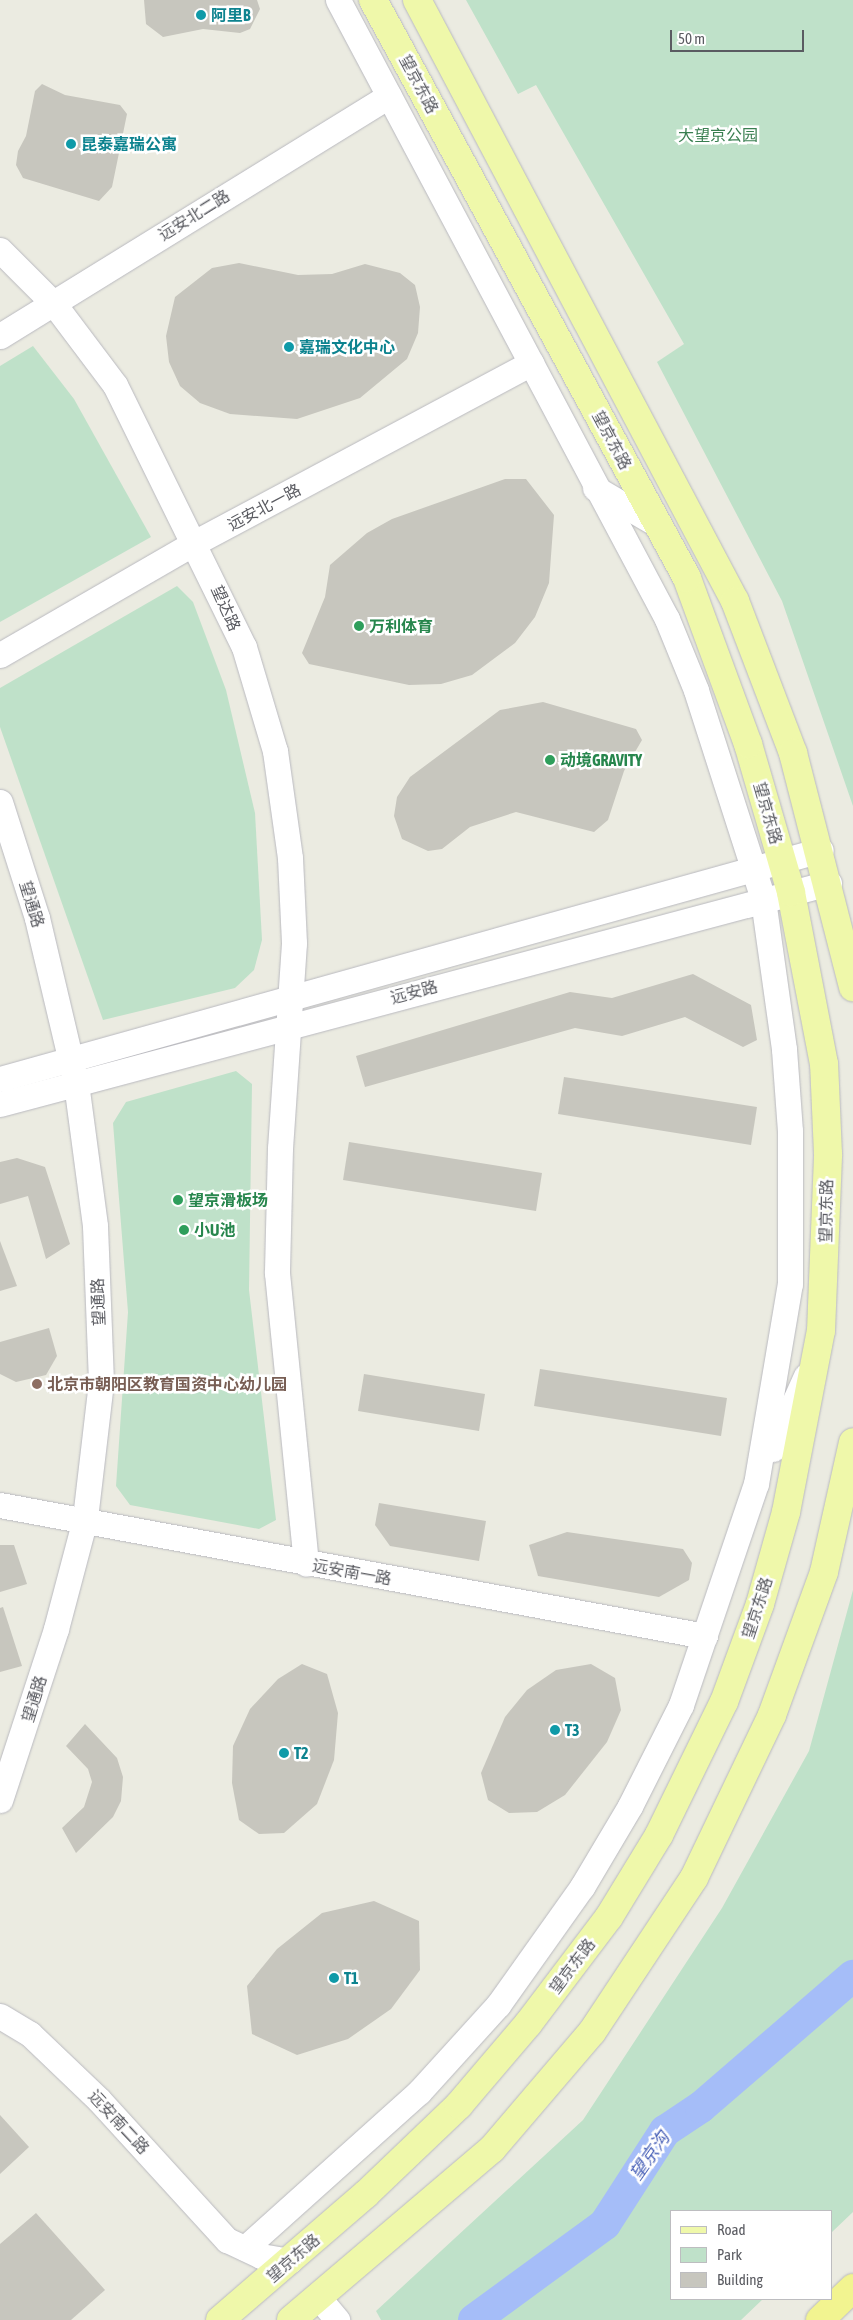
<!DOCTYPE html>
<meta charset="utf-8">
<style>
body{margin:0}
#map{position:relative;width:853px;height:2320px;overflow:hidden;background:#ebebe1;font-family:"Asap Condensed","Noto Sans SC",sans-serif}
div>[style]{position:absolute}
.green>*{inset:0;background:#bfe1c9}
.river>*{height:32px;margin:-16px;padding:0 16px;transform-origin:16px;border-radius:16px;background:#a5bdf8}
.building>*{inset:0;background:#c7c6be}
.roads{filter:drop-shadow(0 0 1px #b9b9bf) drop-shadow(0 0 1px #b9b9bf)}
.minor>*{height:25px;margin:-12.5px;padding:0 12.5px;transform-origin:12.5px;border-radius:12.5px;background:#fff}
.major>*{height:28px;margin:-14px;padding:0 14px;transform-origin:14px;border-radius:14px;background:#eff8aa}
.highway>*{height:28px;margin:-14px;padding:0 14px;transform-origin:14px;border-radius:14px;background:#f2f490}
.dots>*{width:14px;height:14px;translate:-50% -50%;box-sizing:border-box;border:2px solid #fff;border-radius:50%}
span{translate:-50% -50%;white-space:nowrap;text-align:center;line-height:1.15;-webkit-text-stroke:5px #fff;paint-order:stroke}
.culture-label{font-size:16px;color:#0d838f;font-weight:700}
.left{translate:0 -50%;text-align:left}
.street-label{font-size:16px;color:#5a5b61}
.park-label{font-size:16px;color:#3a7f51}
.leisure-label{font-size:16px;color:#27864d;font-weight:700}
.education-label{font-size:16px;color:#785e54;font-weight:700}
.water-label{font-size:18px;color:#4a62b8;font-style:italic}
.legend{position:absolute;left:670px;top:2210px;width:162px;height:90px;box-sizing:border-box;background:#fff;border:1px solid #bdbdc0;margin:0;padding:6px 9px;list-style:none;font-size:15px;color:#5a5b61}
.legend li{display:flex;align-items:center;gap:10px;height:25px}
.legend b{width:25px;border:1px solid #bdbdc0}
.scale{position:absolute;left:670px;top:30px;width:134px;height:22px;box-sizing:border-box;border:2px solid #5a5b61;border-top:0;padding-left:6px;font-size:15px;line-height:18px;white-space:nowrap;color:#5a5b61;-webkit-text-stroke:4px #fff;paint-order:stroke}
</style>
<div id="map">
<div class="green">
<div style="clip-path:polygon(466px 0,853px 0,853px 806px,782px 601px,657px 362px,684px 344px,536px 85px,518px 94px)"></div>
<div style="clip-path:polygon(33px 346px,74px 399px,151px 537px,0 622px,0 366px)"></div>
<div style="clip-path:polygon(177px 586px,193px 602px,226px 690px,255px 813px,262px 940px,254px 970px,235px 988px,103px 1020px,0 727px,0 688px)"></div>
<div style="clip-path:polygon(236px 1071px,252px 1084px,249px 1290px,276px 1520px,259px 1529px,130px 1505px,116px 1486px,128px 1312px,113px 1123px,126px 1102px)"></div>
<div style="clip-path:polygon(853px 1590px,853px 2212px,832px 2232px,832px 2211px,672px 2211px,672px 2299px,763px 2299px,741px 2320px,381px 2320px,376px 2311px,583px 2120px,722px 1908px,809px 1751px)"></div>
</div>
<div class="river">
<div style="left:474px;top:2320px;width:162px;rotate:-36.2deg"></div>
<div style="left:605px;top:2224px;width:111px;rotate:-57.2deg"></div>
<div style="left:665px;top:2131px;width:43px;rotate:-33.7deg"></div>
<div style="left:701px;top:2107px;width:201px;rotate:-40.8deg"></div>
</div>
<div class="building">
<div style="clip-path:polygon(144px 0,257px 0,260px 9px,250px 29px,240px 33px,203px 29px,163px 37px,146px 24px)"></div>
<div style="clip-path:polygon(42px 84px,65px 95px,120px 105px,127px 114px,112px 187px,99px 201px,23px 178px,16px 165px,18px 151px,26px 136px,35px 91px)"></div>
<div style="clip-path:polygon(239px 263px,298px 275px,332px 274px,365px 264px,400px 273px,415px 285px,420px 307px,418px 333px,407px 359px,360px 398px,297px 419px,230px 414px,200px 403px,180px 386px,169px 362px,166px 336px,175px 297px,212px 268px)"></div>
<div style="clip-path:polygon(505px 479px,526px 479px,554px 515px,549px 583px,535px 617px,515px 643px,472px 675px,441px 684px,409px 685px,309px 664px,302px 653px,325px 597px,330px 565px,367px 533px,392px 519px)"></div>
<div style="clip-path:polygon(543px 702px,636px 729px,642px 740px,624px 771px,608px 820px,594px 832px,516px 812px,470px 827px,442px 849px,428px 851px,402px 839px,394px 816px,397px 797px,410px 777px,500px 710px)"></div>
<div style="clip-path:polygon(693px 974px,751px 1005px,757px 1040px,743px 1047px,685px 1017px,622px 1036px,575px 1028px,365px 1087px,356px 1056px,570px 992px,612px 998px)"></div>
<div style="clip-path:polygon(564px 1077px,757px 1107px,751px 1145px,558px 1114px)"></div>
<div style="clip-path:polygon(349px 1142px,542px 1173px,536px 1211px,343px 1180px)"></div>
<div style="clip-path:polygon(17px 1158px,45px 1167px,70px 1244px,46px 1259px,28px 1196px,0 1204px,0 1162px)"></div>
<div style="clip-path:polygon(0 1241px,17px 1286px,0 1291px)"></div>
<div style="clip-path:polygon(49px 1328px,57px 1356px,46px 1375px,16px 1382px,0 1374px,0 1342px)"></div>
<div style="clip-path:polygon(540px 1369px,727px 1398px,721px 1436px,534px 1406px)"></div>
<div style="clip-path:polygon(364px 1374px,485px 1394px,479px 1431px,358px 1411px)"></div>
<div style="clip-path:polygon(379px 1503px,486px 1521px,479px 1561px,390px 1546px,375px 1525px)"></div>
<div style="clip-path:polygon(567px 1532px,683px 1549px,692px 1563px,689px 1580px,659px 1597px,538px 1576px,529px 1545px)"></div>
<div style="clip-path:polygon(0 1545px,14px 1545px,27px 1584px,0 1592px)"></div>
<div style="clip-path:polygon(3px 1607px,22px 1666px,0 1672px,0 1608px)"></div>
<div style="clip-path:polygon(302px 1664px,327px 1674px,338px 1713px,334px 1760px,317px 1804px,284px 1833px,259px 1834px,239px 1820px,232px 1783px,233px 1746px,250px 1709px,278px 1679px)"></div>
<div style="clip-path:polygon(591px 1664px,615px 1678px,621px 1710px,607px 1742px,565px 1795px,537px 1812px,509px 1813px,488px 1800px,481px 1773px,505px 1717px,527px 1690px,556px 1670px)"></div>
<div style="clip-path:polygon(85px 1724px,117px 1758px,123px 1777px,121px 1801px,113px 1817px,76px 1853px,62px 1828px,84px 1807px,92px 1782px,88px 1769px,66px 1746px)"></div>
<div style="clip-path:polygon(374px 1901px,419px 1921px,420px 1970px,391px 2009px,348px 2039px,297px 2055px,252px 2034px,247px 1986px,277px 1949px,322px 1913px)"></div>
<div style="clip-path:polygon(0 2115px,29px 2147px,0 2174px)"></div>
<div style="clip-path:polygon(36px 2213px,105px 2290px,71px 2320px,0 2320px,0 2244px)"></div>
</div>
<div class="roads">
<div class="minor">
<div style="left:0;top:250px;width:76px;rotate:45deg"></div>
<div style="left:54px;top:304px;width:101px;rotate:53deg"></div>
<div style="left:115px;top:385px;width:292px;rotate:63.8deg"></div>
<div style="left:244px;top:647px;width:109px;rotate:73.4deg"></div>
<div style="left:275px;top:751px;width:108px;rotate:82deg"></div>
<div style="left:290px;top:858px;width:85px;rotate:87.3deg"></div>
<div style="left:294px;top:943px;width:205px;rotate:93.9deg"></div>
<div style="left:280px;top:1148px;width:125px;rotate:91.4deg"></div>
<div style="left:277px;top:1273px;width:292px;rotate:84.3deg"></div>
<div style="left:0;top:336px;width:457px;rotate:-31.7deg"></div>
<div style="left:595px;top:488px;width:73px;rotate:30.4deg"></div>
<div style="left:0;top:655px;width:226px;rotate:-30deg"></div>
<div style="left:196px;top:542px;width:380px;rotate:-28.1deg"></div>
<div style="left:0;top:802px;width:122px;rotate:72.3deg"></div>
<div style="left:37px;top:918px;width:170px;rotate:76.7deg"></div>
<div style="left:76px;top:1083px;width:144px;rotate:82.4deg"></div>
<div style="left:95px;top:1226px;width:156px;rotate:87.8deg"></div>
<div style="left:101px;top:1382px;width:138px;rotate:96.7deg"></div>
<div style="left:85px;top:1519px;width:114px;rotate:104.8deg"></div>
<div style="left:56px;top:1629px;width:180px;rotate:108.1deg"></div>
<div style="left:0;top:1079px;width:852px;rotate:-15.59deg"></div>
<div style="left:0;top:1104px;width:858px;rotate:-14.93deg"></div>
<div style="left:773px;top:1449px;width:80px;rotate:-65.7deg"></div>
<div style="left:0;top:1505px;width:717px;rotate:10.53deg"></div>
<div style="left:0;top:2016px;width:35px;rotate:31deg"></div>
<div style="left:30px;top:2034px;width:95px;rotate:43.7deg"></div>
<div style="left:99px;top:2100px;width:190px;rotate:47.6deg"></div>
<div style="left:227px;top:2240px;width:38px;rotate:25deg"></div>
<div style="left:261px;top:2256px;width:29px;rotate:10deg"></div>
<div style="left:245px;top:2248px;width:234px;rotate:-41.9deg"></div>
<div style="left:419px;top:2092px;width:118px;rotate:-47.8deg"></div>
<div style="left:498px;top:2005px;width:145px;rotate:-54.6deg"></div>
<div style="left:582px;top:1887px;width:94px;rotate:-59.3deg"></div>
<div style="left:630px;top:1806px;width:113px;rotate:-63.2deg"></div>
<div style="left:681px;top:1705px;width:233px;rotate:-71.3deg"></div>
<div style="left:756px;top:1484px;width:203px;rotate:-80.4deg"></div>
<div style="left:790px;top:1284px;width:153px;rotate:-90deg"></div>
<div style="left:790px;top:1131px;width:82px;rotate:-94.2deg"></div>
<div style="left:784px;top:1049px;width:151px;rotate:-98deg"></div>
<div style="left:763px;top:899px;width:219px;rotate:-107.8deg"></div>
<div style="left:696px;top:690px;width:77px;rotate:-112.2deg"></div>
<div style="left:667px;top:619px;width:701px;rotate:-117.99deg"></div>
<div style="left:318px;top:2297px;width:30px;rotate:50deg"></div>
</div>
<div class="major">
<div style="left:417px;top:0;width:680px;rotate:62.12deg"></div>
<div style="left:735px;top:601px;width:163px;rotate:69.1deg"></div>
<div style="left:793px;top:753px;width:242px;rotate:75.6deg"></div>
<div style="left:220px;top:2320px;width:193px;rotate:-40.8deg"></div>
<div style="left:366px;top:2194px;width:129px;rotate:-43.7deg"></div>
<div style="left:459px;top:2105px;width:106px;rotate:-49.6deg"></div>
<div style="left:528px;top:2024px;width:134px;rotate:-52.9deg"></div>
<div style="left:609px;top:1917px;width:96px;rotate:-58.6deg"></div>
<div style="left:659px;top:1835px;width:148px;rotate:-64deg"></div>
<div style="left:724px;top:1702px;width:104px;rotate:-69.8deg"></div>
<div style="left:760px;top:1604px;width:96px;rotate:-74.2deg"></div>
<div style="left:786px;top:1512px;width:184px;rotate:-79.1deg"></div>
<div style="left:821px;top:1331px;width:177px;rotate:-87.7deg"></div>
<div style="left:828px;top:1154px;width:90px;rotate:-92.5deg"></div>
<div style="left:824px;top:1064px;width:175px;rotate:-100.9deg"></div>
<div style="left:791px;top:892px;width:154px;rotate:-106.2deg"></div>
<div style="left:748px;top:744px;width:177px;rotate:-110.2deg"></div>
<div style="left:687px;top:578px;width:658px;rotate:-118.51deg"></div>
<div style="left:291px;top:2320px;width:264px;rotate:-40.4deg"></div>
<div style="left:492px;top:2149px;width:154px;rotate:-49.5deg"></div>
<div style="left:592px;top:2032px;width:185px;rotate:-56.5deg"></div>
<div style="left:694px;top:1878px;width:181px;rotate:-64.4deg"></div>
<div style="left:772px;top:1715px;width:152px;rotate:-70deg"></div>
<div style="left:824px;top:1572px;width:133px;rotate:-77.4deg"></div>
</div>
<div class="highway">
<div style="left:820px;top:2320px;width:46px;rotate:-44.1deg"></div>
</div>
</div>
<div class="dots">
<div style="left:201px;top:15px;background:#0f9aa8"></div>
<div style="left:71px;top:144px;background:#0f9aa8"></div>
<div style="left:289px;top:347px;background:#0f9aa8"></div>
<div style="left:359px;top:626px;background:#2e9e5b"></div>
<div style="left:550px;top:760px;background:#2e9e5b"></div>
<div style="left:178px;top:1200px;background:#2e9e5b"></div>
<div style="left:184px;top:1230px;background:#2e9e5b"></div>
<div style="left:37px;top:1384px;background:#8d6e63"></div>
<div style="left:555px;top:1730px;background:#0f9aa8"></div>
<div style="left:284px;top:1753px;background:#0f9aa8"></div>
<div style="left:334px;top:1978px;background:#0f9aa8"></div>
</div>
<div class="culture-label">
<span class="left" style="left:211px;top:15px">阿里B</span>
<span class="left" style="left:81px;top:144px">昆泰嘉瑞公寓</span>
<span class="left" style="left:299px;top:347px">嘉瑞文化中心</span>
<span class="left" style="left:565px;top:1730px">T3</span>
<span class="left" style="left:294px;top:1753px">T2</span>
<span class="left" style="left:344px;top:1978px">T1</span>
</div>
<div class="street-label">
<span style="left:419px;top:84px;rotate:62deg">望京东路</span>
<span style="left:194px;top:215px;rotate:-32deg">远安北二路</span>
<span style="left:612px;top:440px;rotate:62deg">望京东路</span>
<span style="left:264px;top:507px;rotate:-28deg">远安北一路</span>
<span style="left:226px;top:608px;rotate:66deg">望达路</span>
<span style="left:768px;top:813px;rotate:74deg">望京东路</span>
<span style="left:32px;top:904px;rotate:73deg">望通路</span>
<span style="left:414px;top:992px;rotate:-15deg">远安路</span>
<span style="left:826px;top:1211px;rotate:-89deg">望京东路</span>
<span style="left:98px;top:1302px;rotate:-92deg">望通路</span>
<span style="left:352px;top:1572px;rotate:10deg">远安南一路</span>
<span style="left:757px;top:1608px;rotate:-72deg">望京东路</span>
<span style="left:34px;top:1699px;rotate:-73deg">望通路</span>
<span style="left:572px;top:1966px;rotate:-53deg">望京东路</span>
<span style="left:119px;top:2122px;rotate:47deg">远安南二路</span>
<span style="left:293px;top:2258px;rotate:-41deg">望京东路</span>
</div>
<div class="park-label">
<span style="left:718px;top:135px">大望京公园</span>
</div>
<div class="leisure-label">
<span class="left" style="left:369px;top:626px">万利体育</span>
<span class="left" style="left:560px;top:760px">动境GRAVITY</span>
<span class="left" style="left:188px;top:1200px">望京滑板场</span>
<span class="left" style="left:194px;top:1230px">小U池</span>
</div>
<div class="education-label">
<span class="left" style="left:47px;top:1384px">北京市朝阳区教育国资中心幼儿园</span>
</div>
<div class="water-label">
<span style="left:650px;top:2156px;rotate:-55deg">望京沟</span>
</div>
<ul class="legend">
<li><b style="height:6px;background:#eff8aa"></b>Road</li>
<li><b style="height:14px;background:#bfe1c9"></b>Park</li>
<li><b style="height:14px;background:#c7c6be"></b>Building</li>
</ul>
<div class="scale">50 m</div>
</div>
